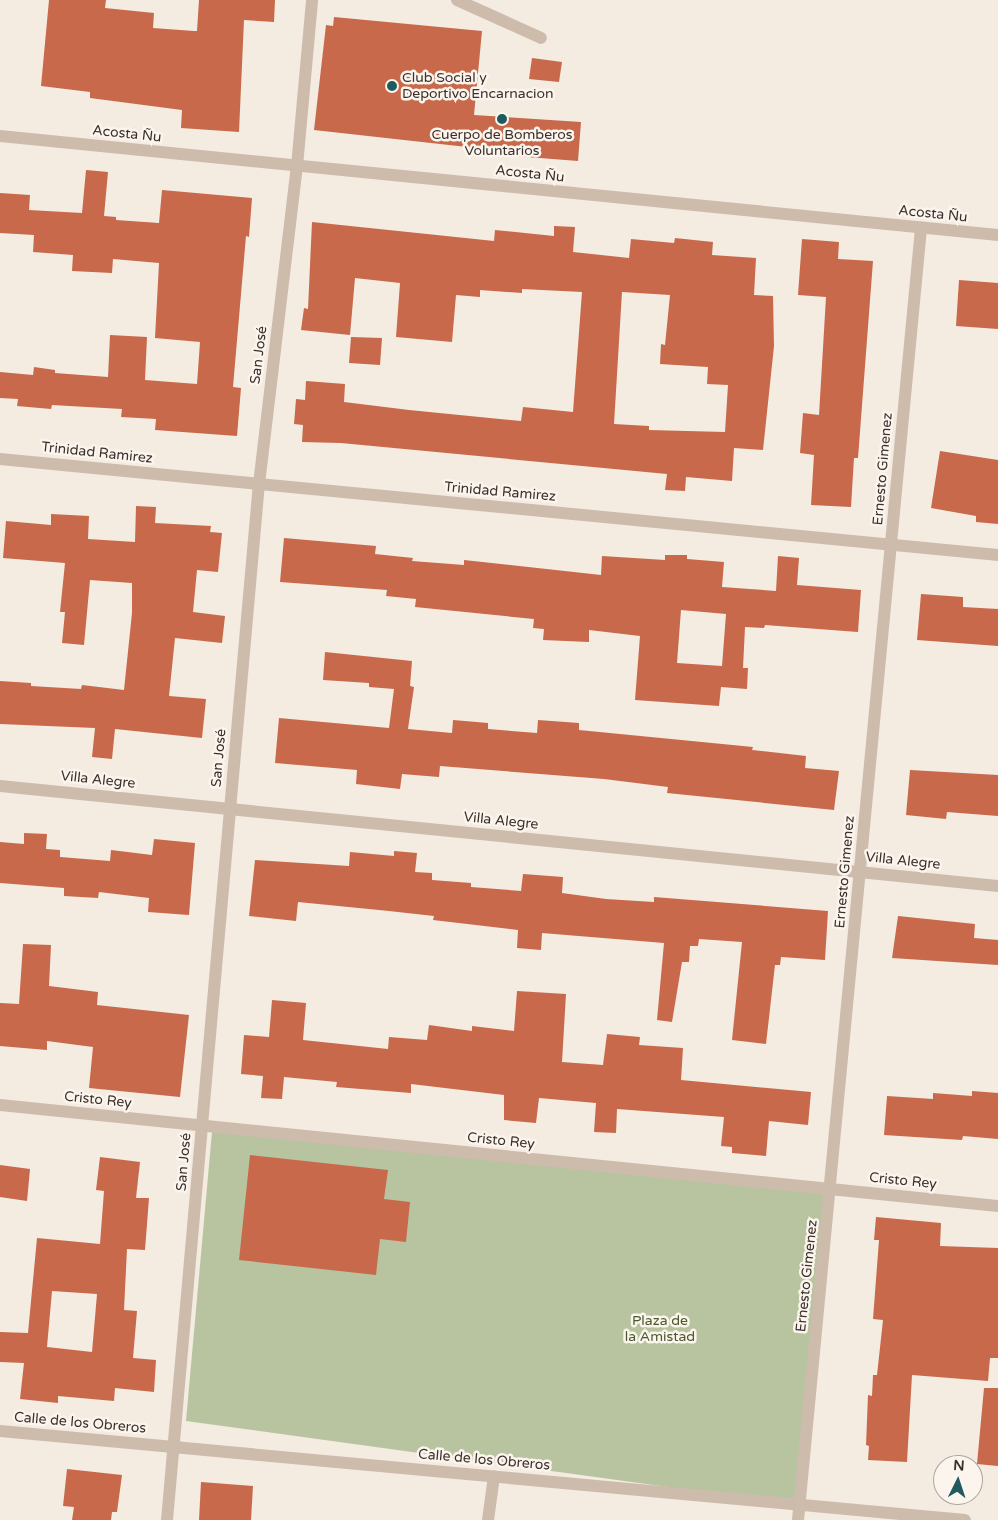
<!DOCTYPE html>
<meta charset="utf-8">
<style>
body{margin:0}
#map{position:relative;width:998px;height:1520px;overflow:hidden;background:#f4ebe1;font-family:"Varela Round",sans-serif}
div>[style]{position:absolute}
.green>*{inset:0;background:#b8c4a0}
.building>*{inset:0;background:#c8694b}
.minor>*{height:12px;margin:-6px;padding:0 6px;transform-origin:6px;border-radius:6px;background:#cdbbac}
.dots>*{width:14px;height:14px;translate:-50% -50%;box-sizing:border-box;border:2px solid #fbf5ee;border-radius:50%}
span{translate:-50% -50%;white-space:nowrap;text-align:center;line-height:1.15;-webkit-text-stroke:5px #fbf5ee;paint-order:stroke}
.poi-label{font-size:14px;color:#3b302b}
.left{translate:0 -50%;text-align:left}
.street-label{font-size:14px;color:#3b302b}
.park-label{font-size:14px;color:#4a5a2e}
.north{position:absolute;left:933px;top:1455px;width:50px;height:50px;box-sizing:border-box;background:#fbf5ee;border:1px solid #aea6a0;border-radius:50%;rotate:4deg;font-size:14px;font-weight:700;line-height:20px;text-align:center;color:#3b302b}
.north::after{content:'';display:block;margin:auto;width:18px;height:22px;background:#1f5a5e;clip-path:polygon(50% 0,100% 100%,50% 72%,0 100%)}
</style>
<div id="map">
<div class="green">
<div style="clip-path:polygon(212px 1132px,831px 1189px,799px 1505px,186px 1421px)"></div>
</div>
<div class="building">
<div style="clip-path:polygon(49px 0,106px 0,105px 8px,154px 13px,153px 28px,194px 31px,197px 31px,199px 0,275px 0,274px 22px,244px 20px,239px 132px,181px 128px,182px 110px,90px 98px,90px 92px,41px 86px)"></div>
<div style="clip-path:polygon(334px 17px,482px 31px,474px 115px,581px 122px,578px 161px,476px 153px,476px 148px,314px 130px,326px 25px,333px 26px)"></div>
<div style="clip-path:polygon(532px 58px,562px 62px,559px 82px,529px 79px)"></div>
<div style="clip-path:polygon(86px 170px,108px 172px,104px 216px,116px 217px,116px 220px,159px 223px,162px 190px,252px 198px,249px 237px,246px 236px,233px 387px,241px 388px,237px 436px,155px 430px,156px 419px,121px 417px,122px 409px,52px 405px,51px 409px,17px 406px,18px 399px,0 398px,0 372px,33px 375px,34px 367px,55px 370px,55px 373px,108px 377px,110px 335px,147px 337px,145px 380px,197px 384px,200px 342px,155px 338px,159px 263px,113px 259px,112px 273px,72px 271px,73px 255px,33px 252px,34px 235px,0 233px,0 193px,30px 195px,29px 210px,82px 213px)"></div>
<div style="clip-path:polygon(evenodd,312px 222px,494px 241px,495px 230px,554px 236px,554px 226px,575px 227px,573px 252px,629px 258px,631px 239px,674px 243px,675px 238px,713px 242px,712px 255px,756px 258px,754px 295px,773px 296px,774px 346px,763px 450px,734px 448px,732px 481px,686px 477px,685px 491px,665px 490px,667px 474px,341px 443px,302px 442px,303px 425px,294px 424px,296px 399px,305px 400px,306px 381px,345px 384px,344px 402px,409px 410px,521px 421px,523px 407px,573px 412px,582px 292px,522px 289px,522px 293px,480px 290px,480px 297px,456px 295px,452px 342px,396px 337px,400px 283px,355px 278px,350px 335px,301px 330px,304px 308px,308px 309px,312px 222px,622px 292px,670px 295px,665px 345px,661px 344px,660px 364px,708px 367px,707px 384px,728px 385px,725px 432px,649px 430px,649px 426px,614px 424px,622px 292px)"></div>
<div style="clip-path:polygon(802px 239px,839px 242px,838px 259px,873px 261px,858px 458px,854px 458px,851px 507px,811px 505px,814px 455px,800px 453px,803px 413px,819px 415px,826px 297px,798px 295px)"></div>
<div style="clip-path:polygon(959px 280px,998px 283px,998px 329px,956px 326px)"></div>
<div style="clip-path:polygon(351px 337px,382px 338px,380px 365px,349px 363px)"></div>
<div style="clip-path:polygon(940px 451px,998px 460px,998px 524px,976px 522px,976px 516px,931px 508px)"></div>
<div style="clip-path:polygon(136px 506px,156px 507px,155px 523px,211px 526px,210px 532px,222px 533px,218px 572px,197px 570px,193px 612px,225px 616px,222px 643px,175px 638px,169px 696px,206px 699px,202px 738px,115px 729px,112px 759px,92px 757px,95px 728px,0 724px,0 681px,31px 683px,31px 686px,81px 689px,82px 685px,124px 690px,132px 613px,132px 583px,90px 580px,84px 645px,62px 643px,65px 612px,60px 612px,65px 563px,3px 558px,6px 521px,51px 525px,51px 514px,89px 516px,88px 539px,135px 542px)"></div>
<div style="clip-path:polygon(evenodd,284px 538px,376px 546px,375px 554px,413px 558px,412px 561px,464px 565px,464px 560px,601px 575px,602px 556px,665px 560px,665px 555px,687px 555px,687px 559px,724px 562px,722px 587px,776px 591px,778px 556px,799px 558px,797px 585px,861px 590px,858px 632px,765px 625px,764px 628px,745px 627px,743px 668px,748px 668px,747px 689px,721px 687px,719px 706px,635px 700px,640px 636px,589px 630px,589px 642px,543px 640px,544px 629px,533px 628px,534px 619px,415px 607px,416px 599px,386px 596px,387px 590px,280px 582px,284px 538px,681px 610px,726px 614px,722px 666px,677px 663px,681px 610px)"></div>
<div style="clip-path:polygon(921px 594px,963px 597px,963px 607px,998px 609px,998px 646px,917px 640px)"></div>
<div style="clip-path:polygon(325px 652px,412px 661px,410px 686px,414px 687px,408px 729px,452px 733px,453px 720px,488px 723px,488px 729px,537px 733px,538px 720px,579px 723px,579px 730px,753px 747px,752px 750px,806px 756px,805px 768px,839px 771px,834px 810px,667px 793px,668px 787px,604px 779px,440px 766px,439px 777px,402px 774px,400px 789px,356px 784px,357px 770px,275px 763px,279px 718px,389px 728px,394px 689px,369px 687px,369px 683px,323px 680px)"></div>
<div style="clip-path:polygon(910px 770px,998px 775px,998px 816px,947px 812px,946px 819px,906px 815px)"></div>
<div style="clip-path:polygon(24px 833px,47px 834px,46px 849px,60px 850px,60px 857px,110px 861px,111px 850px,152px 855px,154px 839px,195px 843px,189px 915px,148px 912px,149px 898px,99px 892px,98px 898px,64px 896px,64px 888px,0 883px,0 842px,24px 844px)"></div>
<div style="clip-path:polygon(394px 851px,417px 853px,415px 872px,432px 873px,432px 880px,471px 883px,471px 887px,521px 891px,523px 874px,563px 877px,562px 893px,606px 899px,654px 902px,654px 897px,828px 911px,825px 960px,781px 957px,780px 965px,775px 965px,766px 1044px,732px 1040px,742px 942px,699px 939px,698px 946px,690px 946px,689px 962px,682px 962px,672px 1022px,657px 1020px,664px 943px,542px 933px,541px 950px,517px 948px,518px 930px,433px 920px,434px 916px,389px 911px,298px 902px,296px 921px,249px 916px,255px 860px,349px 866px,350px 852px,394px 856px)"></div>
<div style="clip-path:polygon(898px 916px,975px 924px,974px 938px,998px 940px,998px 965px,892px 958px)"></div>
<div style="clip-path:polygon(23px 944px,51px 945px,49px 986px,98px 992px,97px 1005px,189px 1015px,180px 1097px,89px 1088px,93px 1047px,47px 1041px,47px 1050px,0 1046px,0 1003px,19px 1004px)"></div>
<div style="clip-path:polygon(517px 991px,566px 994px,562px 1062px,603px 1065px,607px 1034px,640px 1037px,639px 1045px,683px 1048px,681px 1080px,811px 1092px,808px 1125px,769px 1121px,766px 1156px,732px 1153px,732px 1147px,721px 1146px,724px 1117px,617px 1109px,616px 1133px,594px 1132px,596px 1103px,539px 1098px,536px 1123px,504px 1120px,504px 1095px,411px 1084px,411px 1093px,336px 1087px,337px 1082px,284px 1077px,282px 1099px,261px 1098px,263px 1076px,241px 1074px,244px 1035px,269px 1037px,272px 1000px,306px 1003px,303px 1040px,388px 1049px,389px 1037px,427px 1040px,429px 1025px,472px 1031px,472px 1026px,514px 1031px)"></div>
<div style="clip-path:polygon(972px 1091px,998px 1093px,998px 1139px,963px 1136px,962px 1140px,884px 1135px,887px 1096px,933px 1099px,933px 1093px,972px 1096px)"></div>
<div style="clip-path:polygon(250px 1155px,388px 1170px,384px 1199px,410px 1202px,406px 1242px,380px 1239px,376px 1275px,239px 1260px)"></div>
<div style="clip-path:polygon(evenodd,100px 1157px,140px 1162px,136px 1198px,149px 1198px,145px 1250px,127px 1249px,124px 1310px,137px 1311px,133px 1358px,156px 1360px,154px 1392px,115px 1388px,114px 1401px,58px 1396px,58px 1403px,20px 1399px,24px 1363px,0 1362px,0 1332px,28px 1333px,37px 1238px,100px 1244px,104px 1191px,96px 1190px,100px 1157px,52px 1291px,97px 1294px,92px 1352px,47px 1347px,52px 1291px)"></div>
<div style="clip-path:polygon(0 1165px,30px 1169px,27px 1201px,0 1197px)"></div>
<div style="clip-path:polygon(876px 1217px,941px 1223px,940px 1246px,998px 1248px,998px 1358px,990px 1358px,988px 1381px,912px 1375px,907px 1462px,868px 1460px,869px 1446px,866px 1445px,868px 1395px,872px 1396px,873px 1375px,877px 1375px,883px 1320px,873px 1319px,879px 1240px,874px 1240px)"></div>
<div style="clip-path:polygon(984px 1388px,998px 1388px,998px 1466px,977px 1464px)"></div>
<div style="clip-path:polygon(67px 1469px,122px 1475px,117px 1512px,112px 1512px,111px 1520px,72px 1520px,74px 1507px,63px 1506px)"></div>
<div style="clip-path:polygon(201px 1482px,253px 1486px,251px 1520px,199px 1520px)"></div>
</div>
<div class="minor">
<div style="left:457px;top:0;width:92px;rotate:24.3deg"></div>
<div style="left:0;top:136px;width:1003px;rotate:5.67deg"></div>
<div style="left:0;top:459px;width:1003px;rotate:5.49deg"></div>
<div style="left:0;top:786px;width:1003px;rotate:5.72deg"></div>
<div style="left:0;top:1105px;width:1003px;rotate:5.78deg"></div>
<div style="left:0;top:1431px;width:969px;rotate:5.27deg"></div>
<div style="left:167px;top:1520px;width:1040px;rotate:-84.93deg"></div>
<div style="left:259px;top:484px;width:320px;rotate:-83.2deg"></div>
<div style="left:297px;top:166px;width:167px;rotate:-84.8deg"></div>
<div style="left:488px;top:1520px;width:44px;rotate:-82.2deg"></div>
<div style="left:798px;top:1520px;width:1298px;rotate:-84.56deg"></div>
</div>
<div class="dots">
<div style="left:392px;top:86px;background:#1f5a5e"></div>
<div style="left:502px;top:119px;background:#1f5a5e"></div>
</div>
<div class="poi-label">
<span class="left" style="left:402px;top:86px">Club Social y<br>Deportivo Encarnacion</span>
<span style="left:502px;top:143px">Cuerpo de Bomberos<br>Voluntarios</span>
</div>
<div class="street-label">
<span style="left:127px;top:134px;rotate:6deg">Acosta Ñu</span>
<span style="left:530px;top:174px;rotate:6deg">Acosta Ñu</span>
<span style="left:933px;top:214px;rotate:6deg">Acosta Ñu</span>
<span style="left:259px;top:355px;rotate:-83deg">San José</span>
<span style="left:97px;top:453px;rotate:6deg">Trinidad Ramirez</span>
<span style="left:883px;top:469px;rotate:-85deg">Ernesto Gimenez</span>
<span style="left:500px;top:492px;rotate:5deg">Trinidad Ramirez</span>
<span style="left:219px;top:758px;rotate:-85deg">San José</span>
<span style="left:98px;top:780px;rotate:6deg">Villa Alegre</span>
<span style="left:501px;top:821px;rotate:6deg">Villa Alegre</span>
<span style="left:903px;top:861px;rotate:6deg">Villa Alegre</span>
<span style="left:845px;top:872px;rotate:-85deg">Ernesto Gimenez</span>
<span style="left:98px;top:1100px;rotate:6deg">Cristo Rey</span>
<span style="left:501px;top:1141px;rotate:6deg">Cristo Rey</span>
<span style="left:184px;top:1162px;rotate:-85deg">San José</span>
<span style="left:903px;top:1181px;rotate:6deg">Cristo Rey</span>
<span style="left:807px;top:1276px;rotate:-84deg">Ernesto Gimenez</span>
<span style="left:80px;top:1423px;rotate:5deg">Calle de los Obreros</span>
<span style="left:484px;top:1460px;rotate:5deg">Calle de los Obreros</span>
</div>
<div class="park-label">
<span style="left:660px;top:1329px">Plaza de<br>la Amistad</span>
</div>
<div class="north">N</div>
</div>
